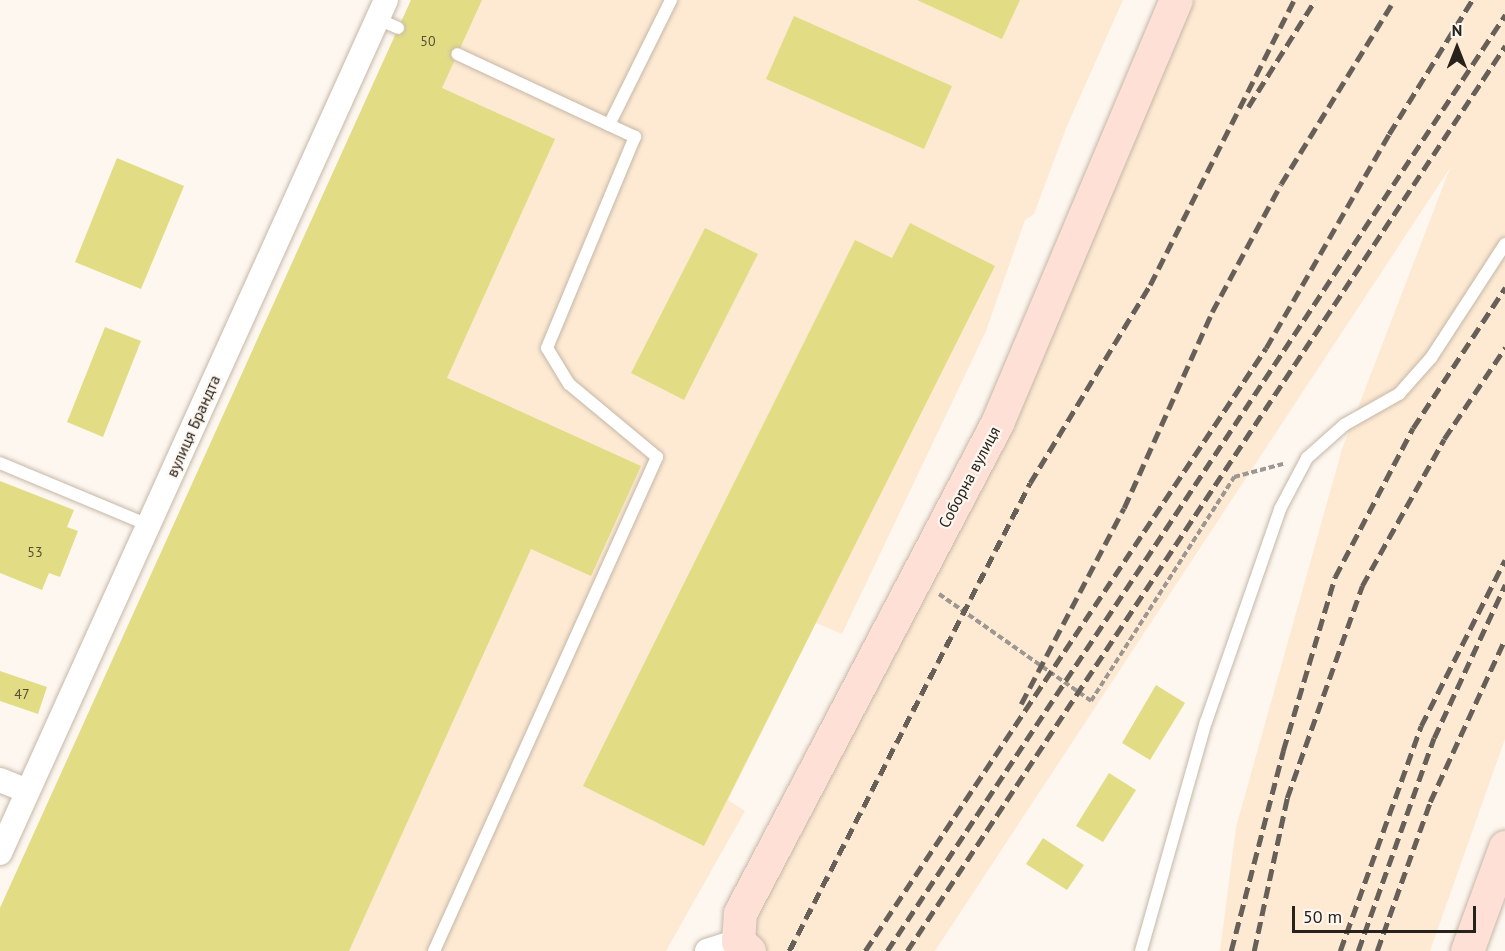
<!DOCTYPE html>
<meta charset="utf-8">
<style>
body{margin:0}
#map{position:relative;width:1505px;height:951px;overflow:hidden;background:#fdf7f0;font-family:"PT Sans",sans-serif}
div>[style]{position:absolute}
.built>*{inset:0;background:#feead3}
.building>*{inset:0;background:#e2dd85}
.path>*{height:4px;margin-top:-2px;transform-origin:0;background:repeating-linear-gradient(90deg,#9d9791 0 6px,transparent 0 9px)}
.roads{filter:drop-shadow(0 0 2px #c5b7a6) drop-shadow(0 0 2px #c5b7a6)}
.service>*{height:12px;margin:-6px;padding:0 6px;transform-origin:6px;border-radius:6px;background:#fff}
.minor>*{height:24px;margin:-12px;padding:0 12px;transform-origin:12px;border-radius:12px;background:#fff}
.secondary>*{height:33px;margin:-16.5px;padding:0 16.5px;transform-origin:16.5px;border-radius:16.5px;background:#fee0d6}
.rail>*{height:4.5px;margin-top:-2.25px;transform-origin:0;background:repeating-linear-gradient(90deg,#666059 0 12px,transparent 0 18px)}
span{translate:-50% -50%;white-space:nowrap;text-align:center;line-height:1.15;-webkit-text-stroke:4.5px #fdf7f0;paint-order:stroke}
.number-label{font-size:14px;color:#565136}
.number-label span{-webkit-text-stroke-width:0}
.street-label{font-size:16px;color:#28221c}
.north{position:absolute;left:1427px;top:18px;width:60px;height:60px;-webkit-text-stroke:4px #fdf7f0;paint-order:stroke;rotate:0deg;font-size:16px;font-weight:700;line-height:24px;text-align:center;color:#28221c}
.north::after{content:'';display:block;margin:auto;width:21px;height:27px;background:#28221c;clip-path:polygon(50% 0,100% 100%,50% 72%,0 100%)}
.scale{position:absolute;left:1292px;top:906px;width:184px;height:27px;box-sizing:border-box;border:3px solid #28221c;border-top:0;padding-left:8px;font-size:18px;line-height:21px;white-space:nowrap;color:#28221c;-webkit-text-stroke:4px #fdf7f0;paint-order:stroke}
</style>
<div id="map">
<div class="built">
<div style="clip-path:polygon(411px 0,1123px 0,1067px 126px,1034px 214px,1025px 220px,986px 331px,842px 634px,816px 623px,728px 800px,745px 811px,666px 951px,0 951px,0 908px)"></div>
<div style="clip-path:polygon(1195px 0,1505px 0,1505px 739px,1430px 951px,1220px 951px,1236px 827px,1342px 449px,1450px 168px,935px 951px,731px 951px)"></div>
</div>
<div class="building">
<div style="clip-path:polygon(411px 0,482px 0,442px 88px,555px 139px,447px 378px,641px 466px,591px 576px,531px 549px,349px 951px,0 951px,0 908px)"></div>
<div style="clip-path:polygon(917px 0,1020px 0,1002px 39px)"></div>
<div style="clip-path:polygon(794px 16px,952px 86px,924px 149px,766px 79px)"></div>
<div style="clip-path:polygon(117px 158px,184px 186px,141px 289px,75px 262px)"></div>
<div style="clip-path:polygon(910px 223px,995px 266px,704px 846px,583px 786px,855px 240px,892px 258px)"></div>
<div style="clip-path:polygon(705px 228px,758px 254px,684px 400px,631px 373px)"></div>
<div style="clip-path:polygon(105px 327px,141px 341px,103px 437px,67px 422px)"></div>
<div style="clip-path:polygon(0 481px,74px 510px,67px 527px,78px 531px,60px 577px,49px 573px,42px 590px,0 573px)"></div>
<div style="clip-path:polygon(0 671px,47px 687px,38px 714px,0 701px)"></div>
<div style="clip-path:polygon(1156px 685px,1185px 703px,1150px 760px,1122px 743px)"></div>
<div style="clip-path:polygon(1109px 773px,1136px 790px,1103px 842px,1076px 826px)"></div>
<div style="clip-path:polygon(1043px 838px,1084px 865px,1067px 890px,1026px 864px)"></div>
</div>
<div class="path">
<div style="left:939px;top:594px;width:186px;rotate:35.1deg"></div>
<div style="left:1091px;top:701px;width:266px;rotate:-57.4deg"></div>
<div style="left:1234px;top:477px;width:51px;rotate:-14.9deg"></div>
</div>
<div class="roads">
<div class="service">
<div style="left:378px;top:19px;width:22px;rotate:24deg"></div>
<div style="left:609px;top:125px;width:140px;rotate:-63.6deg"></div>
<div style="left:0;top:463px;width:160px;rotate:22.7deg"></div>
<div style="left:434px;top:951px;width:542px;rotate:-65.7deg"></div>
<div style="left:657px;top:457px;width:114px;rotate:-140.3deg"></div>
<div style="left:569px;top:384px;width:42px;rotate:-121.4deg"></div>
<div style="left:547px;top:348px;width:229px;rotate:-67.4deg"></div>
<div style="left:635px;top:137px;width:196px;rotate:-155deg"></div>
<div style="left:1141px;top:951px;width:238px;rotate:-74.2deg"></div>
<div style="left:1206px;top:722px;width:225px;rotate:-70.8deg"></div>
<div style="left:1280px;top:509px;width:58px;rotate:-62.1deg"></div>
<div style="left:1307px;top:458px;width:50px;rotate:-41.7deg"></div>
<div style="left:1344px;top:425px;width:63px;rotate:-29.4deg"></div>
<div style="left:1399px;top:394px;width:48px;rotate:-48.4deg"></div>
<div style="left:1431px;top:358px;width:136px;rotate:-57deg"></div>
</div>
<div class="minor">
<div style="left:0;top:780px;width:29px;rotate:22deg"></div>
<div style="left:0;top:853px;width:936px;rotate:-65.65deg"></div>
<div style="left:707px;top:951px;width:33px;rotate:-18deg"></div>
</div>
<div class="secondary">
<div style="left:749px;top:951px;width:15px;rotate:-138deg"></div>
<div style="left:738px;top:941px;width:28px;rotate:-86deg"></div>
<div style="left:740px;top:913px;width:553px;rotate:-62.32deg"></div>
<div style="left:997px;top:423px;width:459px;rotate:-67.1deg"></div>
<div style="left:1467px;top:951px;width:111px;rotate:-69.9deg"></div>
</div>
</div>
<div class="rail">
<div style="left:1248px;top:107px;width:126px;rotate:-57.9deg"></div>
<div style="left:1021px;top:704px;width:221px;rotate:-62.3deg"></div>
<div style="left:1124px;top:508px;width:215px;rotate:-65.8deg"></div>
<div style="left:1212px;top:312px;width:145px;rotate:-61.7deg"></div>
<div style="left:1281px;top:184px;width:216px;rotate:-58.4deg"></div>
<div style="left:789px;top:951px;width:526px;rotate:-62.75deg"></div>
<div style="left:1030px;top:483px;width:232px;rotate:-58.8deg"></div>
<div style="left:1150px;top:285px;width:319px;rotate:-63.2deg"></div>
<div style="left:865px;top:951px;width:724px;rotate:-56.38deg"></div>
<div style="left:1266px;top:348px;width:247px;rotate:-60.1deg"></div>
<div style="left:1389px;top:134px;width:158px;rotate:-58.2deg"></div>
<div style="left:887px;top:951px;width:1122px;rotate:-56.56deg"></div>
<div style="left:907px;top:951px;width:1085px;rotate:-56.54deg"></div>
<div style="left:1231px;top:951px;width:207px;rotate:-75.4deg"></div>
<div style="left:1283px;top:751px;width:182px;rotate:-73.4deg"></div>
<div style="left:1335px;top:577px;width:168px;rotate:-62.4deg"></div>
<div style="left:1413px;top:428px;width:168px;rotate:-56.7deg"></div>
<div style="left:1254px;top:951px;width:157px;rotate:-77.8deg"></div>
<div style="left:1287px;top:798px;width:225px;rotate:-70.5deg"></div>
<div style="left:1362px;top:586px;width:168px;rotate:-60.8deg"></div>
<div style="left:1444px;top:439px;width:110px;rotate:-56.2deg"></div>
<div style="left:1340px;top:951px;width:239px;rotate:-70.2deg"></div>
<div style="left:1421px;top:726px;width:186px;rotate:-63.2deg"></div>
<div style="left:1358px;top:951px;width:226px;rotate:-70.4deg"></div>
<div style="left:1434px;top:738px;width:169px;rotate:-65.1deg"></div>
<div style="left:1377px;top:951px;width:158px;rotate:-70.4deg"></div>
<div style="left:1430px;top:802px;width:179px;rotate:-65.3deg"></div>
</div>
<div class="number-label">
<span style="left:428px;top:41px">50</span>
<span style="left:35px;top:552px">53</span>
<span style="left:22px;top:694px">47</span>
</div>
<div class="street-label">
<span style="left:193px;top:426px;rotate:-66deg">вулиця Брандта</span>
<span style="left:969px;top:477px;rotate:-62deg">Соборна вулиця</span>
</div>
<div class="north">N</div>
<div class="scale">50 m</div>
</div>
